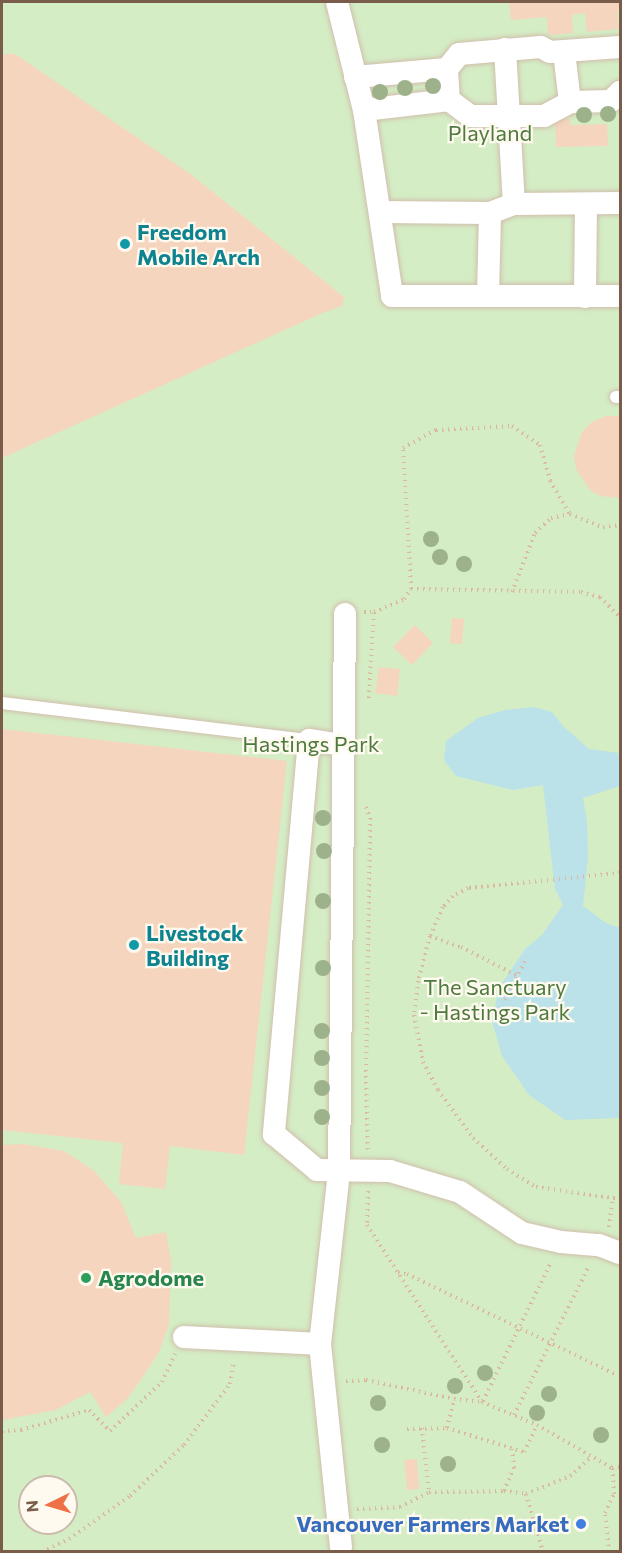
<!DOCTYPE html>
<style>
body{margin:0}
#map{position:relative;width:622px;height:1553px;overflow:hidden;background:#fef6e8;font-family:Commissioner,sans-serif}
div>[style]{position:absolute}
.green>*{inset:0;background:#d4edc5}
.water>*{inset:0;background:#bbe1e9}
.building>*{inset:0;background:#f5d5be}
.path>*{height:4px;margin-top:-2px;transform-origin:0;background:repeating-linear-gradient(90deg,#dbb9a0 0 1.5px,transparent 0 6px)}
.roads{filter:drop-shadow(0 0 2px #d1beac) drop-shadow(0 0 2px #d1beac)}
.lane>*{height:12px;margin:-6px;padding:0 6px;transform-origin:6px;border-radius:6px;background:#fff}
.street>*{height:22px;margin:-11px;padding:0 11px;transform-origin:11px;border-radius:11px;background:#fff}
.trees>*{width:16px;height:16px;margin:-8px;border-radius:50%;background:#9db28a}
.dots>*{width:16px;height:16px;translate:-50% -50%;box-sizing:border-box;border:3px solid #fffaf0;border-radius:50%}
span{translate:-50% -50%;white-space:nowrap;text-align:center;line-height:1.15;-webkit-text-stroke:4.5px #fffaf0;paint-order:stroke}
.park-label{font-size:22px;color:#4e7a3e}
.culture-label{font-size:22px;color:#0d838f;font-weight:700}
.left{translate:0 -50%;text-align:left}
.leisure-label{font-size:22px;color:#27864d;font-weight:700}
.shop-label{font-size:22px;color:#366cbe;font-weight:700}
.right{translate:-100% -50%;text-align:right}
.frame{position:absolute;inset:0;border:3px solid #7a5c4a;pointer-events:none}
.north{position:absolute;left:18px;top:1475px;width:60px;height:60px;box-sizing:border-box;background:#fffaf0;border:2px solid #cabbae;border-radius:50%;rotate:265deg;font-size:16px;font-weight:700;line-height:24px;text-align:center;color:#7a5c4a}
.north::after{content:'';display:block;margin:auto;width:21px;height:27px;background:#ee7147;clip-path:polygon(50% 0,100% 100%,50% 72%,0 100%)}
</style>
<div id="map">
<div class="green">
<div style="clip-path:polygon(evenodd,2px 2px,620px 2px,620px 1551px,2px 1552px,2px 2px,30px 1487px,66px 1487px,66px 1523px,30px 1523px,30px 1487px)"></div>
</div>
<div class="water">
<div style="clip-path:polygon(534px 707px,552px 712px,563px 726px,589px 749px,620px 753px,620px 786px,583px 798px,587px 821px,588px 858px,583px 906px,606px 923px,620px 928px,620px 1118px,565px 1120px,529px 1095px,502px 1056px,492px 1021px,499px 988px,525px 949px,542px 935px,563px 905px,555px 889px,543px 785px,513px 790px,456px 776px,444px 760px,446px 741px,478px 718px,505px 710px)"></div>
</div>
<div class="building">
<div style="clip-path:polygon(509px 2px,620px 2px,620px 10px,617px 11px,619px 29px,587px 32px,585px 13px,572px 15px,573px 33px,548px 35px,547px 17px,511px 20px)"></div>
<div style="clip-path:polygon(2px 54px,15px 54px,189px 173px,344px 297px,342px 306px,320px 314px,2px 458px)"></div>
<div style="clip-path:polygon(555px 119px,570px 119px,570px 125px,607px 124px,608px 146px,556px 147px)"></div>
<div style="clip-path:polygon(606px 416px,620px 416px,620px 498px,601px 496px,590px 490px,576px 469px,574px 456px,582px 432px,592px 422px)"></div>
<div style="clip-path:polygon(452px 618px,464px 619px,462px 644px,450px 643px)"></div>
<div style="clip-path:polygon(415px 625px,433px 643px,412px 665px,393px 647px)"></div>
<div style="clip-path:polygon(379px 667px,400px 669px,397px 696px,375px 693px)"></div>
<div style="clip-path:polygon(2px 729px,287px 761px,244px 1155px,170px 1146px,165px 1189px,119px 1184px,123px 1143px,2px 1130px)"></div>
<div style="clip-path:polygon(23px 1144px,64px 1151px,93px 1170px,121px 1202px,136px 1238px,166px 1232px,171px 1261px,169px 1324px,159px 1352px,144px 1375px,128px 1398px,106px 1417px,90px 1392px,56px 1410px,2px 1420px,2px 1145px)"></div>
<div style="clip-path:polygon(417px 1459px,419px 1489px,407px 1490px,404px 1460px)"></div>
</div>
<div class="path">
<div style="left:411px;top:589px;width:141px;rotate:-93.2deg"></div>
<div style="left:403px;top:448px;width:38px;rotate:-29deg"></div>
<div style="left:436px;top:430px;width:76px;rotate:-3deg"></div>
<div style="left:512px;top:426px;width:34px;rotate:34deg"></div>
<div style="left:540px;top:445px;width:37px;rotate:74deg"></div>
<div style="left:550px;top:481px;width:39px;rotate:59deg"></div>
<div style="left:570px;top:514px;width:35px;rotate:22deg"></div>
<div style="left:603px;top:527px;width:17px;rotate:-7deg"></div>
<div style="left:512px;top:592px;width:63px;rotate:-68.7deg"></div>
<div style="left:535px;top:533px;width:22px;rotate:-43deg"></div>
<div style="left:551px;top:518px;width:19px;rotate:-12deg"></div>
<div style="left:364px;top:612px;width:10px"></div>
<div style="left:374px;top:612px;width:33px;rotate:-23deg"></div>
<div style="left:404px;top:599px;width:12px;rotate:-55deg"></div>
<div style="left:411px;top:589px;width:170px;rotate:1deg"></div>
<div style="left:581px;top:592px;width:20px;rotate:15deg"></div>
<div style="left:600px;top:597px;width:28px;rotate:45deg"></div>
<div style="left:369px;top:698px;width:86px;rotate:-86.7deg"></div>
<div style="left:366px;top:807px;width:12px;rotate:70deg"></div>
<div style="left:370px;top:818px;width:252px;rotate:90.9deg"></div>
<div style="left:366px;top:1070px;width:80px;rotate:88.6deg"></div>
<div style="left:620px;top:873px;width:153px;rotate:174.4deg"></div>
<div style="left:468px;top:888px;width:17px;rotate:152deg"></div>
<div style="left:453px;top:896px;width:15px;rotate:132deg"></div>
<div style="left:443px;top:907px;width:32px;rotate:114deg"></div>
<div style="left:430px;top:936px;width:47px;rotate:104.9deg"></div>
<div style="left:418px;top:981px;width:34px;rotate:97deg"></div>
<div style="left:414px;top:1015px;width:48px;rotate:79.2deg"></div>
<div style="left:423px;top:1062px;width:32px;rotate:62deg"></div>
<div style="left:438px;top:1090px;width:59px;rotate:53.9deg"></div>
<div style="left:473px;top:1138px;width:46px;rotate:42.4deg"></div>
<div style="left:507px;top:1169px;width:34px;rotate:32deg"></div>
<div style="left:536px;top:1187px;width:85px;rotate:8.1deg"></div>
<div style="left:430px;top:936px;width:33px;rotate:20deg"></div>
<div style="left:461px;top:947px;width:64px;rotate:27deg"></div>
<div style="left:505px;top:1000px;width:48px;rotate:-62.9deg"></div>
<div style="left:368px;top:1191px;width:34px;rotate:92deg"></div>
<div style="left:367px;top:1225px;width:211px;rotate:57deg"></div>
<div style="left:609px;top:1227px;width:28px;rotate:-82deg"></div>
<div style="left:398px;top:1273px;width:9px;rotate:6deg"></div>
<div style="left:407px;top:1274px;width:229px;rotate:25.7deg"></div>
<div style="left:613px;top:1373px;width:7px"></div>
<div style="left:346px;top:1381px;width:20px;rotate:-3deg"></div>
<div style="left:366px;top:1380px;width:90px;rotate:12.2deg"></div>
<div style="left:454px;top:1399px;width:28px;rotate:6deg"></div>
<div style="left:482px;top:1402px;width:60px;rotate:22.7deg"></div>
<div style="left:537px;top:1425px;width:86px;rotate:29.8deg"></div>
<div style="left:612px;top:1468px;width:8px;rotate:-7deg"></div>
<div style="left:483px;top:1401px;width:155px;rotate:-63.9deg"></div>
<div style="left:514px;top:1415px;width:167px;rotate:-63.3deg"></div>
<div style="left:422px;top:1428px;width:64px;rotate:83.8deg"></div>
<div style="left:447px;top:1428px;width:29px;rotate:-76deg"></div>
<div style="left:407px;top:1429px;width:40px;rotate:-1.4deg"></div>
<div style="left:447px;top:1428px;width:81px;rotate:17.3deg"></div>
<div style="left:524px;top:1452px;width:30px;rotate:-64deg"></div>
<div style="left:2px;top:1431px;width:19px;rotate:-3deg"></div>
<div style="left:21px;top:1430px;width:71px;rotate:-16.4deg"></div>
<div style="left:89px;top:1410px;width:30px;rotate:45deg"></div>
<div style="left:110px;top:1431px;width:71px;rotate:-43.3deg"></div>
<div style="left:162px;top:1382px;width:31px;rotate:-65deg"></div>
<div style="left:504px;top:1491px;width:25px;rotate:-67deg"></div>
<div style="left:514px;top:1468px;width:19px;rotate:-96deg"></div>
<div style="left:526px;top:1494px;width:60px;rotate:73.7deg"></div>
<div style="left:357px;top:1509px;width:43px;rotate:-2.7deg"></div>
<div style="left:400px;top:1507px;width:33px;rotate:-27deg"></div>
<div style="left:429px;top:1492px;width:75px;rotate:-0.8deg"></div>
<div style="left:504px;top:1491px;width:22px;rotate:8deg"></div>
<div style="left:526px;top:1494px;width:48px;rotate:-22.2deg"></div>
<div style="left:570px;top:1476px;width:28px;rotate:-42deg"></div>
<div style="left:42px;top:1552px;width:30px;rotate:-26deg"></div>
<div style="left:69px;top:1539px;width:75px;rotate:-35.2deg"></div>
<div style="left:130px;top:1496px;width:74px;rotate:-43.4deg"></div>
<div style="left:184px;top:1445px;width:76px;rotate:-53deg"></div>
<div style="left:230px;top:1384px;width:22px;rotate:-80deg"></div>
<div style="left:577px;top:1552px;width:36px"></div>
<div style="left:609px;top:1552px;width:39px;rotate:-96deg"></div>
<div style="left:605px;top:1513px;width:21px;rotate:-65deg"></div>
<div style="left:614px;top:1494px;width:26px;rotate:-94deg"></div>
</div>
<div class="roads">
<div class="lane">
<div style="left:616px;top:397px;width:4px"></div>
<div style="left:2px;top:703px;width:309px;rotate:6.9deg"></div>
</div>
<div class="street">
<div style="left:337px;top:2px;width:111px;rotate:76deg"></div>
<div style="left:364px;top:110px;width:188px;rotate:81.4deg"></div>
<div style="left:392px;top:296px;width:228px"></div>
<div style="left:505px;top:49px;width:155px;rotate:86.7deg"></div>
<div style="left:564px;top:52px;width:50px;rotate:83.2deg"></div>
<div style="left:355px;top:77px;width:92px;rotate:-5deg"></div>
<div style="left:449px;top:100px;width:31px;rotate:-94deg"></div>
<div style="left:447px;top:69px;width:19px;rotate:-51deg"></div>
<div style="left:459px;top:54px;width:82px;rotate:-4.9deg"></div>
<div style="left:541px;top:47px;width:10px;rotate:29deg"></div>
<div style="left:550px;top:52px;width:70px;rotate:-4.1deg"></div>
<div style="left:364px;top:110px;width:86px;rotate:-6.7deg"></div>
<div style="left:449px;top:100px;width:26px;rotate:37deg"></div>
<div style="left:470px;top:116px;width:74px"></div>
<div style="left:544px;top:116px;width:30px;rotate:-28deg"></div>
<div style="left:570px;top:102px;width:41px;rotate:-1.4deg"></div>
<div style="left:611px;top:101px;width:13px;rotate:-45deg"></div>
<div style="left:380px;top:212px;width:110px;rotate:0.5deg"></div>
<div style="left:490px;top:213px;width:26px;rotate:-21deg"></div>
<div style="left:514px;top:204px;width:106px;rotate:-0.5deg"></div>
<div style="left:488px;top:296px;width:83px;rotate:-88.6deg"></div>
<div style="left:585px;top:297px;width:93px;rotate:-89.4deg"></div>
<div style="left:342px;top:745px;width:33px;rotate:-171deg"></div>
<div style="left:309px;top:740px;width:396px;rotate:95.1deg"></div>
<div style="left:274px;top:1134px;width:56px;rotate:39.9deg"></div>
<div style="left:317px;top:1170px;width:73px;rotate:0.8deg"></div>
<div style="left:390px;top:1171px;width:73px;rotate:16.7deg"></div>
<div style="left:460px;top:1192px;width:74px;rotate:33.5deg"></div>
<div style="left:522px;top:1233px;width:40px;rotate:13deg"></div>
<div style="left:561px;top:1242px;width:38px;rotate:5deg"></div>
<div style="left:599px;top:1245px;width:22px;rotate:21deg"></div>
<div style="left:184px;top:1337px;width:136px;rotate:2.9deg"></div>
<div style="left:320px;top:1344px;width:173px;rotate:-83.7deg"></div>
<div style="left:339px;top:1172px;width:558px;rotate:-89.38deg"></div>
<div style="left:320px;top:1344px;width:204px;rotate:84.1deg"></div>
</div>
</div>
<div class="trees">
<div style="left:433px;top:86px"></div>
<div style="left:405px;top:88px"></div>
<div style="left:380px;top:92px"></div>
<div style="left:608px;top:114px"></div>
<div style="left:584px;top:115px"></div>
<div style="left:431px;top:539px"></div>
<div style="left:440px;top:557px"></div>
<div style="left:464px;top:564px"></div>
<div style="left:323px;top:818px"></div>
<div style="left:324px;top:851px"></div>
<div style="left:323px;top:901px"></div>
<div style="left:323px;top:968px"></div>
<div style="left:322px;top:1031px"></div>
<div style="left:322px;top:1058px"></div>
<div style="left:322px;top:1088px"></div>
<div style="left:322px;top:1117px"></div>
<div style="left:485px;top:1373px"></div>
<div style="left:455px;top:1386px"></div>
<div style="left:549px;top:1394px"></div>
<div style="left:378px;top:1403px"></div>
<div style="left:537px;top:1413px"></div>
<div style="left:601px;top:1435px"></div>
<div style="left:382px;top:1445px"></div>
<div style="left:448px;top:1464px"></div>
</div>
<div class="dots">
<div style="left:125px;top:244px;background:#0f9aa8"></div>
<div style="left:134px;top:945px;background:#0f9aa8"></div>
<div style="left:86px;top:1278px;background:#2e9e5b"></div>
<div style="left:581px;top:1524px;background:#3f7fe0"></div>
</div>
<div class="park-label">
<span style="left:490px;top:133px">Playland</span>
<span style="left:311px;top:744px">Hastings Park</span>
<span style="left:495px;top:999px">The Sanctuary<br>- Hastings Park</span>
</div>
<div class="culture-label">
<span class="left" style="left:137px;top:244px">Freedom<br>Mobile Arch</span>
<span class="left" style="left:146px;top:945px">Livestock<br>Building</span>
</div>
<div class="leisure-label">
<span class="left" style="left:98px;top:1278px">Agrodome</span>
</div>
<div class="shop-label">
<span class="right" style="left:569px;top:1524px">Vancouver Farmers Market</span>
</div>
<div class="frame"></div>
<div class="north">N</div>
</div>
